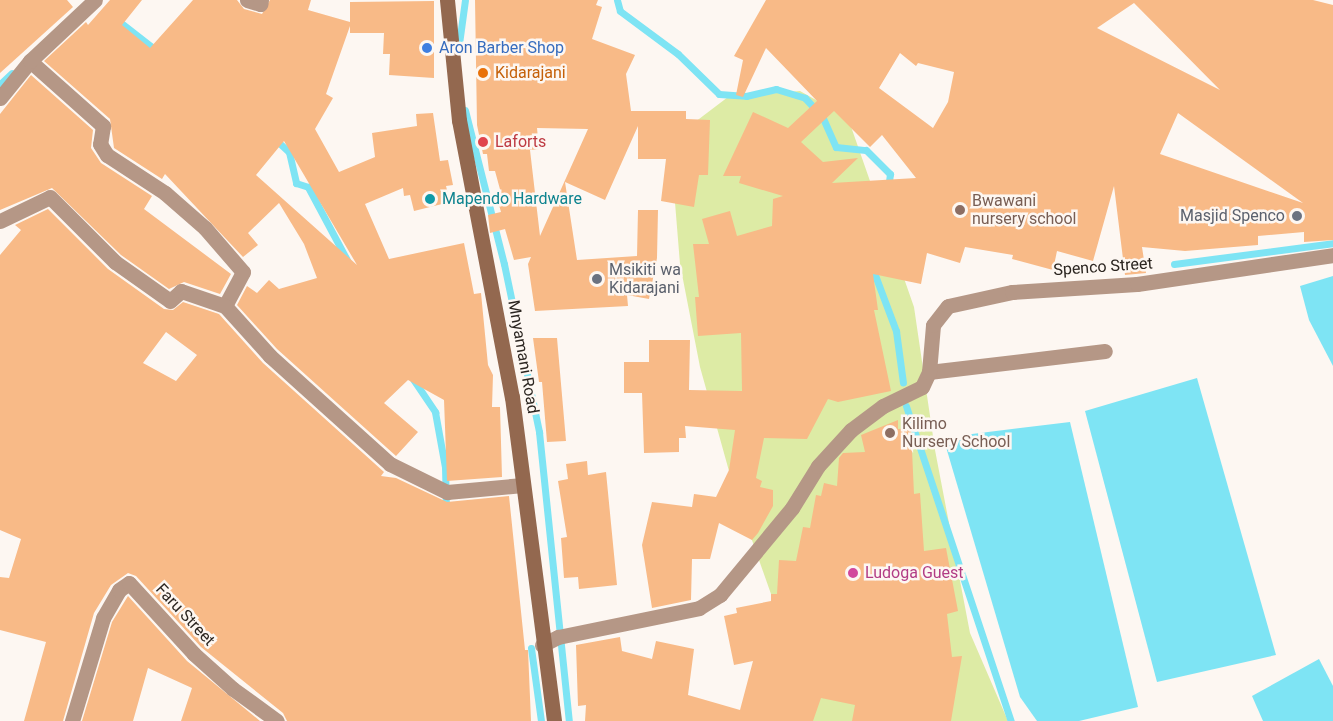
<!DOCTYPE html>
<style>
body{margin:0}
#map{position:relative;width:1333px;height:721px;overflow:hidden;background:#fdf7f2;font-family:Roboto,sans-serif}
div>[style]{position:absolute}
.green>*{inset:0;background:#ddeba5}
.water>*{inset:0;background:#7ee4f4}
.stream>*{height:7px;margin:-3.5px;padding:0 3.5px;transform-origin:3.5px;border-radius:3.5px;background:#7ee4f4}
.building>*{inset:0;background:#f8ba87}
.street>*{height:15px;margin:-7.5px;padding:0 7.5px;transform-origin:7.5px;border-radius:7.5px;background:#b59786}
.secondary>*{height:15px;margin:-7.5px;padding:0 7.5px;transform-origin:7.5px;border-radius:7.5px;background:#93684f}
.dots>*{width:16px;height:16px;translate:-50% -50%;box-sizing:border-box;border:3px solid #fdf7f2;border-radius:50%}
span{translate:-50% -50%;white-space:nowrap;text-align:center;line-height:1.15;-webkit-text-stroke:5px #fdf7f2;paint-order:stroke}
.shop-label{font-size:16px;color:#366cbe}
.left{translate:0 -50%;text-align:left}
.food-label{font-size:16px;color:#c56008}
.health-label{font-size:16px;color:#be3a42}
.culture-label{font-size:16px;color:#0d838f}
.education-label{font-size:16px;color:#785e54}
.worship-label{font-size:16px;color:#5b616d}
.right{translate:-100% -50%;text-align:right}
.street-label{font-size:16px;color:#2b2520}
.hotel-label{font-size:16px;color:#b23c85}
</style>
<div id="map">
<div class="green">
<div style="clip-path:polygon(800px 91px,848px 118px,914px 307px,935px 450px,970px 633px,1008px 721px,796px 721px,797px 708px,771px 594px,734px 489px,700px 367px,680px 264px,670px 141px,728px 97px)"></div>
</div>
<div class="water">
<div style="clip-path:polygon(1333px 276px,1333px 366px,1309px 320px,1300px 286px)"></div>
<div style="clip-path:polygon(1197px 378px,1276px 655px,1157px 682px,1085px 411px)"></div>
<div style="clip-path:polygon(1070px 422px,1138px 707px,1079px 721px,1037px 721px,1020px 697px,946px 447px,972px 434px)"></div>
<div style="clip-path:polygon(1319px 659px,1333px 686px,1333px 721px,1263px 721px,1252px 696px)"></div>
</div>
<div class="stream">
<div style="left:617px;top:0;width:11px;rotate:75deg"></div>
<div style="left:620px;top:11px;width:72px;rotate:36.6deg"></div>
<div style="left:678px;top:54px;width:57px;rotate:44.3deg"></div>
<div style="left:719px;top:94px;width:27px;rotate:4deg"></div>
<div style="left:746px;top:96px;width:31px;rotate:-13deg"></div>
<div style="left:776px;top:89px;width:30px;rotate:17deg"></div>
<div style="left:805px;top:98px;width:25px;rotate:47deg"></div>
<div style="left:822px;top:116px;width:34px;rotate:66deg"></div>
<div style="left:836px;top:147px;width:30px;rotate:6deg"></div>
<div style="left:866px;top:150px;width:34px;rotate:45deg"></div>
<div style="left:890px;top:174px;width:14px;rotate:98deg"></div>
<div style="left:116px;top:19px;width:52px;rotate:38deg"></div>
<div style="left:458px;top:51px;width:51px;rotate:-82.2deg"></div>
<div style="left:0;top:84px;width:16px;rotate:-43deg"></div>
<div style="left:465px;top:110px;width:159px;rotate:75.8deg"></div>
<div style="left:504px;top:264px;width:172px;rotate:78.2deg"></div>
<div style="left:539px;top:432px;width:291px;rotate:84.1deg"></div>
<div style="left:276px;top:140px;width:18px;rotate:43deg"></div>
<div style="left:289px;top:152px;width:32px;rotate:77deg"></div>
<div style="left:296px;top:183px;width:13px;rotate:18deg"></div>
<div style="left:308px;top:187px;width:83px;rotate:61.9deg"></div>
<div style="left:1174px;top:264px;width:160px;rotate:-7.5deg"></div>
<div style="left:876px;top:267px;width:8px;rotate:97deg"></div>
<div style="left:875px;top:275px;width:60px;rotate:69.4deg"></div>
<div style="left:896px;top:331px;width:52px;rotate:82.3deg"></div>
<div style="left:413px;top:379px;width:40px;rotate:56deg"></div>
<div style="left:435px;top:412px;width:56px;rotate:79.7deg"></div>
<div style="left:445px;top:467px;width:42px;rotate:88.6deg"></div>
<div style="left:906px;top:406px;width:332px;rotate:71.6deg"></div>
<div style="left:531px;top:648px;width:74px;rotate:82.2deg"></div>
</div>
<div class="building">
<div style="clip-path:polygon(0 0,67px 0,73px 7px,0 73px)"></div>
<div style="clip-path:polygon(evenodd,110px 0,142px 0,122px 25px,150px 48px,193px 0,237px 0,244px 9px,262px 14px,270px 0,311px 0,308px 10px,350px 22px,350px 2px,434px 1px,434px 78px,389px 75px,390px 54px,383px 54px,384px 33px,350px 33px,350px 26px,326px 94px,333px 98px,315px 129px,339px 172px,375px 157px,372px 133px,417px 126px,416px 114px,433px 113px,440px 161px,448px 160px,453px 185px,446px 186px,450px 202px,414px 211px,410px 195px,404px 196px,403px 188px,365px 204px,389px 259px,464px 243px,474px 294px,481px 293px,488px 365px,493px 375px,492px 407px,500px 407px,502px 477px,447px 481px,444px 400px,408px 380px,384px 403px,418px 432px,396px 456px,277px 349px,237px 305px,247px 286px,257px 293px,269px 280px,279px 289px,317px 278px,304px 244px,279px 203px,248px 233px,258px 245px,243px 257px,165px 174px,162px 179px,114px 148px,110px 119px,44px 61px,86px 22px,88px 25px,110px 0,284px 141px,357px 265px,256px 175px,284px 141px)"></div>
<div style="clip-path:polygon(evenodd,475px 0,598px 0,596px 5px,602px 7px,592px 39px,635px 55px,626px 74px,631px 111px,686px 111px,686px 119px,710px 120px,708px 175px,699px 175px,694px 207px,661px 201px,666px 159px,638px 159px,638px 126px,605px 200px,565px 182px,577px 260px,637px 256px,638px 210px,658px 210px,657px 258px,649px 299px,627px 295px,628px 306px,535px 311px,528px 264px,531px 257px,514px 260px,505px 229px,490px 233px,488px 215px,501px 212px,499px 205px,504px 204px,495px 171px,489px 171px,487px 154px,483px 154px,477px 125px,475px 0,537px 128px,588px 129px,540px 236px,530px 150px,539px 149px,537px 128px)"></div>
<div style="clip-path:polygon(evenodd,766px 0,1313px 0,1333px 5px,1333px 240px,1304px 242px,1304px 232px,1258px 236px,1258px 245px,1185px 251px,1142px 247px,1146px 273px,1125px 275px,1114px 186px,1093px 261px,1057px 251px,1053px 270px,1012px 259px,1013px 255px,965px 247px,960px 263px,927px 253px,921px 284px,873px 274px,878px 310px,874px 310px,891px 391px,838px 402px,828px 399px,807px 439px,764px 438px,756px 478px,762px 481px,760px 487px,773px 490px,773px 506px,758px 533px,752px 540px,719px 523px,710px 559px,692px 559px,691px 600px,652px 608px,642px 545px,652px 502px,692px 507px,694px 494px,716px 497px,729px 470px,735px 430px,685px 426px,686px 438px,679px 438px,679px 452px,644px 453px,642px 393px,624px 393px,624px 362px,649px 362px,649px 340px,690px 340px,689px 390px,742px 391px,741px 333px,698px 336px,695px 297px,699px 297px,693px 244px,709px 244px,702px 219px,730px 211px,737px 236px,772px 226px,773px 199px,783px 196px,739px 183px,741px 176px,723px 176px,753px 112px,788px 128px,817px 101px,766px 48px,743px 97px,736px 95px,743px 60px,734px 56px,766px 0,1134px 3px,1220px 90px,1097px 28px,1134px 3px,766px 0,900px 53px,916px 66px,918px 63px,954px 72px,948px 102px,933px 128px,879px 88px,900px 53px,766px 0,834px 111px,870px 147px,882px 135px,916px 178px,832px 183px,858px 158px,823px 162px,801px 142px,834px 111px,766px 0,1178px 113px,1303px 203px,1160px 154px,1178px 113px)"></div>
<div style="clip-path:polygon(31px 75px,93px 130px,91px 148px,101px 163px,152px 196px,144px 209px,231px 274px,220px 294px,184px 282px,169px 289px,121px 255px,52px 188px,0 210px,0 114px)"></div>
<div style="clip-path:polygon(evenodd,48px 209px,108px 269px,164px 309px,173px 310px,183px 302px,219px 314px,263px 363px,384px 472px,381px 476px,396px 478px,447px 502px,509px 496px,525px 650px,528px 650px,531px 721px,287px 721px,283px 713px,201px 647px,136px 576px,128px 573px,111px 585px,94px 613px,63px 721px,24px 721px,46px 642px,0 630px,0 577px,9px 578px,21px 539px,0 530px,0 255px,21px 230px,15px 225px,48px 209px,166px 332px,197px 355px,176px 381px,143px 363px,166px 332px)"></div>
<div style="clip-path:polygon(533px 338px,557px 338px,566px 441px,547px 442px,542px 382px,539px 382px)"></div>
<div style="clip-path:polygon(898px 420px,898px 429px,911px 428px,914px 494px,920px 493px,924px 551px,946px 548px,958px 611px,947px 614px,952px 657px,962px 656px,951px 721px,852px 721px,855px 705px,821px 698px,813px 721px,585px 721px,586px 705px,578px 706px,576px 645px,620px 637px,622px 651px,652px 659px,656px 641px,694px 649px,688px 695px,740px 710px,753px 661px,734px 665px,724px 616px,737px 613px,736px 608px,771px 601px,771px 594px,777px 594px,779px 560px,796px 561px,803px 527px,810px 528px,816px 495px,821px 496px,824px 483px,837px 486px,839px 458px,843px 453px,865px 452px,861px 435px)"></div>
<div style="clip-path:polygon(587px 461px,588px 475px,606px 472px,617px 585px,579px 589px,578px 577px,564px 578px,561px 538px,567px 537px,558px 481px,568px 479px,566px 464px)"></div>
<div style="clip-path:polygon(128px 596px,187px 661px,260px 721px,181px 721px,192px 688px,148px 668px,133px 721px,82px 721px,112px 622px)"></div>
</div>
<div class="street">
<div style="left:247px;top:0;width:14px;rotate:17deg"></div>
<div style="left:260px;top:4px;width:4px;rotate:-76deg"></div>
<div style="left:30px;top:61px;width:98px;rotate:41.7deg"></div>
<div style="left:103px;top:126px;width:18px;rotate:99deg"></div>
<div style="left:100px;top:144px;width:13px;rotate:58deg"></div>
<div style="left:107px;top:155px;width:69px;rotate:33.2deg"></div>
<div style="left:165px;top:193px;width:53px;rotate:41.2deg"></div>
<div style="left:205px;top:228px;width:58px;rotate:49.2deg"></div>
<div style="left:243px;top:272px;width:38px;rotate:118deg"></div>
<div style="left:225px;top:306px;width:67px;rotate:48deg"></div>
<div style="left:270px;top:356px;width:161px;rotate:42deg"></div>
<div style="left:390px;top:464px;width:64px;rotate:26.2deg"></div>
<div style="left:447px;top:492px;width:76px;rotate:-5.3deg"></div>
<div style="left:0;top:98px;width:48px;rotate:-51deg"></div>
<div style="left:30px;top:61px;width:89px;rotate:-43.2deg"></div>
<div style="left:0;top:221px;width:55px;rotate:-25.6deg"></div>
<div style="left:50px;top:197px;width:92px;rotate:45deg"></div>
<div style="left:115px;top:262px;width:67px;rotate:35.3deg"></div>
<div style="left:170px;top:301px;width:15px;rotate:-42deg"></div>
<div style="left:181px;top:291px;width:46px;rotate:18.8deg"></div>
<div style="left:929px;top:372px;width:177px;rotate:-6.8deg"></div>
<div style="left:542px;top:645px;width:18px;rotate:-27deg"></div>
<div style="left:558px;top:637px;width:144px;rotate:-11.6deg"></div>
<div style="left:699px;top:608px;width:25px;rotate:-32deg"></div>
<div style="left:720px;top:595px;width:113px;rotate:-50.4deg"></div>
<div style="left:792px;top:508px;width:49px;rotate:-58.2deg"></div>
<div style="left:818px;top:466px;width:49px;rotate:-47.5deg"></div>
<div style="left:851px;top:430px;width:40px;rotate:-37deg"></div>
<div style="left:883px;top:406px;width:43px;rotate:-26deg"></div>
<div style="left:922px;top:387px;width:17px;rotate:-65deg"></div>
<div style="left:929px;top:372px;width:47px;rotate:-85.1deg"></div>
<div style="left:933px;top:325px;width:24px;rotate:-52deg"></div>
<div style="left:948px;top:306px;width:66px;rotate:-12.3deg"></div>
<div style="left:1012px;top:292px;width:125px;rotate:-3.7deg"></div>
<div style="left:1137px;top:284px;width:198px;rotate:-8.4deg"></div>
<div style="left:72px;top:721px;width:108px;rotate:-73.2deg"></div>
<div style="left:103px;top:618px;width:32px;rotate:-60deg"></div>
<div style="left:119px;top:590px;width:12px;rotate:-35deg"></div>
<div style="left:129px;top:583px;width:96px;rotate:47.5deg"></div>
<div style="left:194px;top:654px;width:52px;rotate:41.9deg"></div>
<div style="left:233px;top:689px;width:54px;rotate:36deg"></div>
</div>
<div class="secondary">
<div style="left:447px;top:0;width:121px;rotate:84.3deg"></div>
<div style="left:459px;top:120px;width:282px;rotate:79.2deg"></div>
<div style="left:512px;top:397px;width:327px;rotate:82.6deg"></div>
</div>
<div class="dots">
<div style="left:427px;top:48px;background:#3f7fe0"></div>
<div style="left:483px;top:73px;background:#e8710a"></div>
<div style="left:483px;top:142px;background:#e0444e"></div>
<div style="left:430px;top:199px;background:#0f9aa8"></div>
<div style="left:960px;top:210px;background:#8d6e63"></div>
<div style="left:1297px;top:216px;background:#6b7280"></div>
<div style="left:597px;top:279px;background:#6b7280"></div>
<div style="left:890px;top:433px;background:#8d6e63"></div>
<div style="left:853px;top:573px;background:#d1479c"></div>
</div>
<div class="shop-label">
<span class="left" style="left:439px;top:48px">Aron Barber Shop</span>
</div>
<div class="food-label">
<span class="left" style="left:495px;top:73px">Kidarajani</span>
</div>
<div class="health-label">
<span class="left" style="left:495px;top:142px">Laforts</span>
</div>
<div class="culture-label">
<span class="left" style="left:442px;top:199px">Mapendo Hardware</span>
</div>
<div class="education-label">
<span class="left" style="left:972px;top:210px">Bwawani<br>nursery school</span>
<span class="left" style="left:902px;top:433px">Kilimo<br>Nursery School</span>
</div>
<div class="worship-label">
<span class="right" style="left:1285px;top:216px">Masjid Spenco</span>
<span class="left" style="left:609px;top:279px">Msikiti wa<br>Kidarajani</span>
</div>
<div class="street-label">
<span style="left:1103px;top:267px;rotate:-4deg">Spenco Street</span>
<span style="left:523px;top:357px;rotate:80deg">Mnyamani Road</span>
<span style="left:185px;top:615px;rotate:47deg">Faru Street</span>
</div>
<div class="hotel-label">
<span class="left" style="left:865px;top:573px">Ludoga Guest</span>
</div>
</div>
